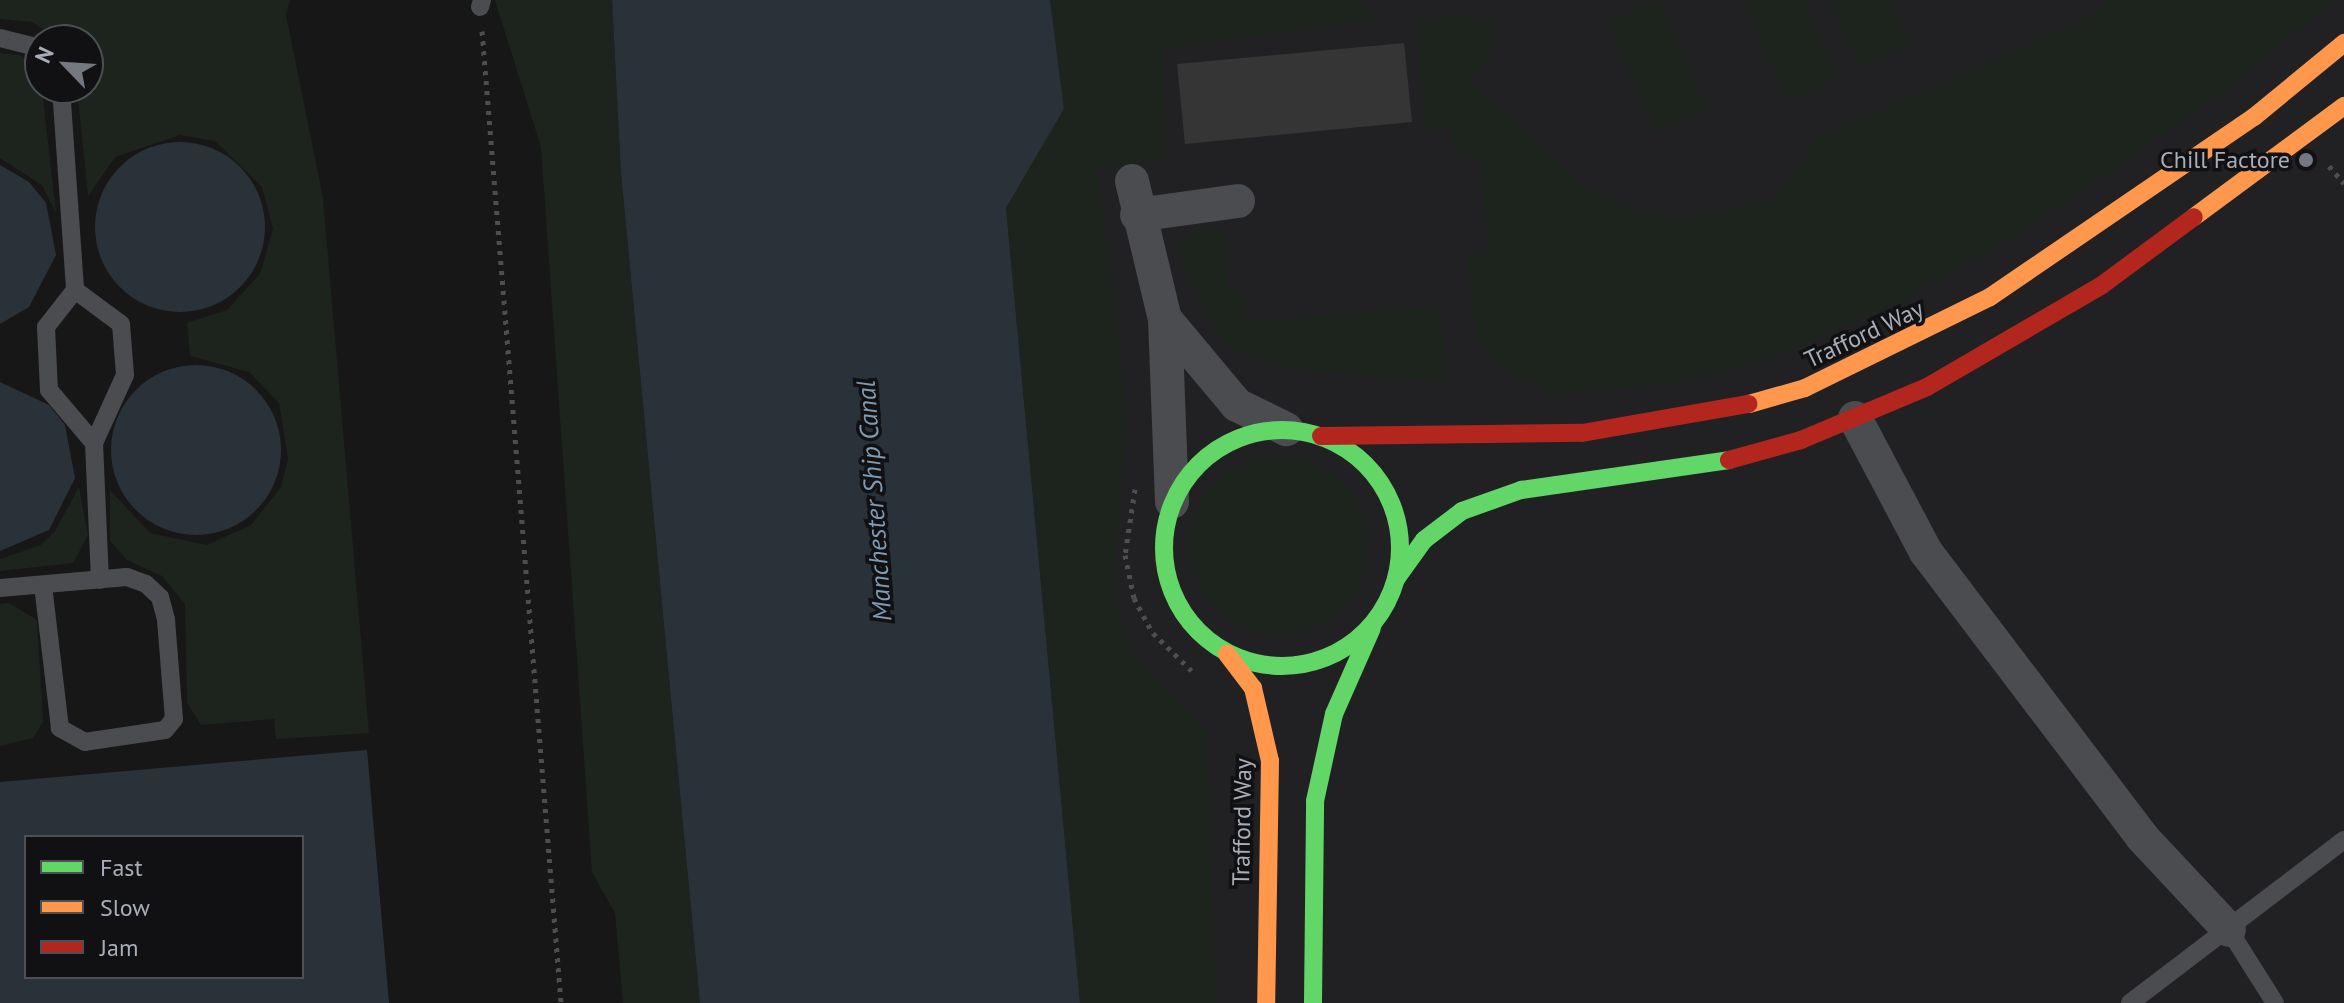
<!DOCTYPE html>
<style>
body{margin:0}
#map{position:relative;width:2344px;height:1003px;overflow:hidden;background:#171717;font-family:"PT Sans",sans-serif}
div>[style]{position:absolute}
.built>*{inset:0;background:#212123}
.green>*{inset:0;background:#1d241e}
.round{border-radius:50%}
.water>*{inset:0;background:#2a3239}
.building>*{inset:0;background:#353536}
.path>*{height:5px;margin-top:-2.5px;transform-origin:0;background:repeating-linear-gradient(90deg,#4d4e52 0 4px,transparent 0 10px)}
.lane>*{height:18px;margin:-9px;padding:0 9px;transform-origin:9px;border-radius:9px;background:#4b4c50}
.street>*{height:34px;margin:-17px;padding:0 17px;transform-origin:17px;border-radius:17px;background:#4b4c50}
.fast>*{height:18px;margin:-9px;padding:0 9px;transform-origin:9px;border-radius:9px;background:#63d668}
.fast>.ring{margin:-9px;padding:0;box-sizing:content-box;background:none;border:18px solid #63d668;border-radius:50%}
.slow>*{height:18px;margin:-9px;padding:0 9px;transform-origin:9px;border-radius:9px;background:#ff974d}
.jam>*{height:18px;margin:-9px;padding:0 9px;transform-origin:9px;border-radius:9px;background:#b3261e}
.dots>*{width:22px;height:22px;translate:-50% -50%;box-sizing:border-box;border:4px solid #111113;border-radius:50%}
span{translate:-50% -50%;white-space:nowrap;text-align:center;line-height:1.15;-webkit-text-stroke:7px #111113;paint-order:stroke}
.poi-label{font-size:24px;color:#a8adb8}
.right{translate:-100% -50%;text-align:right}
.street-label{font-size:24px;color:#a8adb8}
.water-label{font-size:26px;color:#7f9bb3;font-style:italic}
.legend{position:absolute;left:24px;top:835px;width:280px;height:144px;box-sizing:border-box;background:#111113;border:2px solid #4d4f55;margin:0;padding:10px 14px;list-style:none;font-size:24px;color:#a8adb8}
.legend li{display:flex;align-items:center;gap:16px;height:40px}
.legend b{width:40px;border:2px solid #4d4f55}
.north{position:absolute;left:24px;top:24px;width:80px;height:80px;box-sizing:border-box;background:#111113;border:2px solid #4d4f55;border-radius:50%;rotate:295deg;font-size:22px;font-weight:700;line-height:32px;text-align:center;color:#a8adb8}
.north::after{content:'';display:block;margin:auto;width:28px;height:36px;background:#757880;clip-path:polygon(50% 0,100% 100%,50% 72%,0 100%)}
</style>
<div id="map">
<div class="built">
<div style="clip-path:polygon(1050px 0,2344px 0,2344px 1003px,1080px 1003px,1064px 109px)"></div>
</div>
<div class="green">
<div style="clip-path:polygon(0 0,290px 0,286px 15px,323px 198px,369px 733px,276px 739px,274px 719px,201px 725px,187px 702px,185px 604px,162px 576px,127px 560px,110px 541px,110px 490px,150px 533px,207px 545px,251px 525px,281px 487px,288px 459px,279px 403px,249px 372px,190px 356px,187px 323px,227px 310px,260px 274px,273px 229px,262px 187px,215px 141px,180px 135px,115px 157px,88px 196px,77px 88px,88px 88px,88px 40px,59px 40px,32px 22px,0 19px)"></div>
<div style="clip-path:polygon(495px 0,612px 0,621px 173px,700px 1003px,623px 1003px,615px 913px,592px 872px,541px 147px)"></div>
<div style="clip-path:polygon(1050px 0,1362px 0,1373px 20px,1163px 49px,1166px 159px,1098px 170px,1128px 420px,1112px 593px,1136px 659px,1207px 734px,1216px 1003px,1080px 1003px,1006px 208px,1064px 109px)"></div>
<div style="clip-path:polygon(1659px 0,1707px 110px,1656px 133px,1607px 22px)"></div>
<div style="clip-path:polygon(1742px 0,1803px 0,1839px 78px,1789px 101px)"></div>
<div style="clip-path:polygon(1829px 0,1890px 0,1911px 44px,1861px 67px)"></div>
<div style="clip-path:polygon(2109px 0,2334px 0,2218px 96px,2028px 228px,1900px 302px,1765px 361px,1666px 384px,1552px 394px,1499px 366px,1476px 334px,1467px 255px,1489px 252px,1480px 159px,1455px 157px,1452px 128px,1425px 131px,1417px 21px,1459px 13px,1494px 22px,1492px 54px,1467px 80px,1597px 196px,1672px 222px,1776px 199px,1816px 139px,2079px 23px)"></div>
<div style="clip-path:polygon(0 53px,20px 55px,40px 71px,56px 213px,42px 185px,0 158px)"></div>
<div style="clip-path:polygon(1204px 226px,1224px 230px,1229px 290px,1246px 298px,1246px 322px,1440px 306px,1447px 383px,1274px 367px,1230px 346px,1211px 323px,1179px 256px,1181px 243px)"></div>
<div class="round" style="left:1190px;top:457px;width:178px;height:178px"></div>
<div style="clip-path:polygon(79px 487px,88px 535px,73px 563px,0 571px,0 559px,41px 545px,55px 531px)"></div>
<div style="clip-path:polygon(9px 603px,37px 620px,43px 722px,33px 738px,0 746px,0 604px)"></div>
</div>
<div class="water">
<div style="clip-path:polygon(612px 0,1050px 0,1064px 109px,1006px 208px,1080px 1003px,700px 1003px,621px 173px)"></div>
<div class="round" style="left:95px;top:142px;width:170px;height:170px"></div>
<div style="clip-path:polygon(0 165px,29px 182px,46px 203px,56px 255px,29px 307px,0 324px)"></div>
<div class="round" style="left:111px;top:365px;width:170px;height:170px"></div>
<div style="clip-path:polygon(0 382px,49px 405px,65px 425px,75px 478px,49px 530px,0 551px)"></div>
<div style="clip-path:polygon(evenodd,367px 750px,389px 1003px,0 1003px,0 782px,367px 750px,26px 837px,302px 837px,302px 977px,26px 977px,26px 837px)"></div>
</div>
<div class="building">
<div style="clip-path:polygon(1404px 43px,1412px 122px,1185px 144px,1177px 64px)"></div>
</div>
<div class="path">
<div style="left:482px;top:31px;width:975px;rotate:85.35deg"></div>
<div style="left:2329px;top:166px;width:23px;rotate:49deg"></div>
<div style="left:1135px;top:489px;width:67px;rotate:98.6deg"></div>
<div style="left:1125px;top:555px;width:44px;rotate:78.2deg"></div>
<div style="left:1134px;top:598px;width:40px;rotate:62deg"></div>
<div style="left:1153px;top:633px;width:54px;rotate:44.3deg"></div>
</div>
<div class="lane">
<div style="left:480px;top:7px;width:7px;rotate:-74deg"></div>
<div style="left:0;top:38px;width:41px;rotate:14deg"></div>
<div style="left:61px;top:88px;width:202px;rotate:86deg"></div>
<div style="left:75px;top:290px;width:47px;rotate:128.1deg"></div>
<div style="left:46px;top:327px;width:63px;rotate:87.3deg"></div>
<div style="left:49px;top:390px;width:70px;rotate:49.7deg"></div>
<div style="left:75px;top:290px;width:57px;rotate:36.5deg"></div>
<div style="left:121px;top:324px;width:51px;rotate:85.5deg"></div>
<div style="left:125px;top:375px;width:75px;rotate:114.5deg"></div>
<div style="left:94px;top:443px;width:137px;rotate:87.5deg"></div>
<div style="left:0;top:588px;width:127px;rotate:-5deg"></div>
<div style="left:127px;top:577px;width:20px;rotate:20deg"></div>
<div style="left:146px;top:584px;width:19px;rotate:43deg"></div>
<div style="left:160px;top:597px;width:24px;rotate:75deg"></div>
<div style="left:166px;top:620px;width:99px;rotate:85.4deg"></div>
<div style="left:174px;top:719px;width:14px;rotate:129deg"></div>
<div style="left:165px;top:730px;width:81px;rotate:171.5deg"></div>
<div style="left:85px;top:742px;width:29px;rotate:-151deg"></div>
<div style="left:60px;top:728px;width:144px;rotate:-96.8deg"></div>
<div style="left:2229px;top:930px;width:86px;rotate:57.8deg"></div>
<div style="left:2130px;top:1003px;width:269px;rotate:-37.3deg"></div>
</div>
<div class="street">
<div style="left:1132px;top:181px;width:142px;rotate:76.6deg"></div>
<div style="left:1165px;top:319px;width:183px;rotate:87.8deg"></div>
<div style="left:1137px;top:215px;width:102px;rotate:-7.9deg"></div>
<div style="left:1165px;top:319px;width:112px;rotate:50.1deg"></div>
<div style="left:1237px;top:405px;width:55px;rotate:26.1deg"></div>
<div style="left:1855px;top:418px;width:152px;rotate:62.1deg"></div>
<div style="left:1926px;top:552px;width:358px;rotate:52.8deg"></div>
<div style="left:2142px;top:837px;width:127px;rotate:46.9deg"></div>
</div>
<div class="fast">
<div class="ring" style="left:1164px;top:430px;width:218px;height:218px"></div>
<div style="left:1396px;top:579px;width:48px;rotate:-54.3deg"></div>
<div style="left:1424px;top:540px;width:48px;rotate:-37.3deg"></div>
<div style="left:1462px;top:511px;width:63px;rotate:-19.6deg"></div>
<div style="left:1521px;top:490px;width:210px;rotate:-8.2deg"></div>
<div style="left:1313px;top:1003px;width:202px;rotate:-89.4deg"></div>
<div style="left:1315px;top:801px;width:89px;rotate:-77.7deg"></div>
<div style="left:1334px;top:714px;width:94px;rotate:-66.2deg"></div>
</div>
<div class="slow">
<div style="left:2194px;top:217px;width:187px;rotate:-36.5deg"></div>
<div style="left:1749px;top:404px;width:58px;rotate:-15.9deg"></div>
<div style="left:1805px;top:388px;width:206px;rotate:-26.2deg"></div>
<div style="left:1990px;top:297px;width:320px;rotate:-34.3deg"></div>
<div style="left:2254px;top:117px;width:117px;rotate:-39.4deg"></div>
<div style="left:1227px;top:654px;width:43px;rotate:52.6deg"></div>
<div style="left:1253px;top:688px;width:75px;rotate:76.9deg"></div>
<div style="left:1270px;top:761px;width:242px;rotate:90.9deg"></div>
</div>
<div class="jam">
<div style="left:1321px;top:436px;width:261px;rotate:-0.7deg"></div>
<div style="left:1582px;top:433px;width:169px;rotate:-9.9deg"></div>
<div style="left:1729px;top:460px;width:75px;rotate:-15.5deg"></div>
<div style="left:1801px;top:440px;width:137px;rotate:-22.8deg"></div>
<div style="left:1927px;top:387px;width:203px;rotate:-30.2deg"></div>
<div style="left:2102px;top:285px;width:114px;rotate:-36.5deg"></div>
</div>
<div class="dots">
<div style="left:2306px;top:160px;background:#757880"></div>
</div>
<div class="poi-label">
<span class="right" style="left:2290px;top:160px">Chill Factore</span>
</div>
<div class="street-label">
<span style="left:1864px;top:334px;rotate:-25deg">Trafford Way</span>
<span style="left:1242px;top:822px;rotate:-89deg">Trafford Way</span>
</div>
<div class="water-label">
<span style="left:874px;top:501px;rotate:-94deg">Manchester Ship Canal</span>
</div>
<ul class="legend">
<li><b style="height:10px;background:#63d668"></b>Fast</li>
<li><b style="height:10px;background:#ff974d"></b>Slow</li>
<li><b style="height:10px;background:#b3261e"></b>Jam</li>
</ul>
<div class="north">N</div>
</div>
